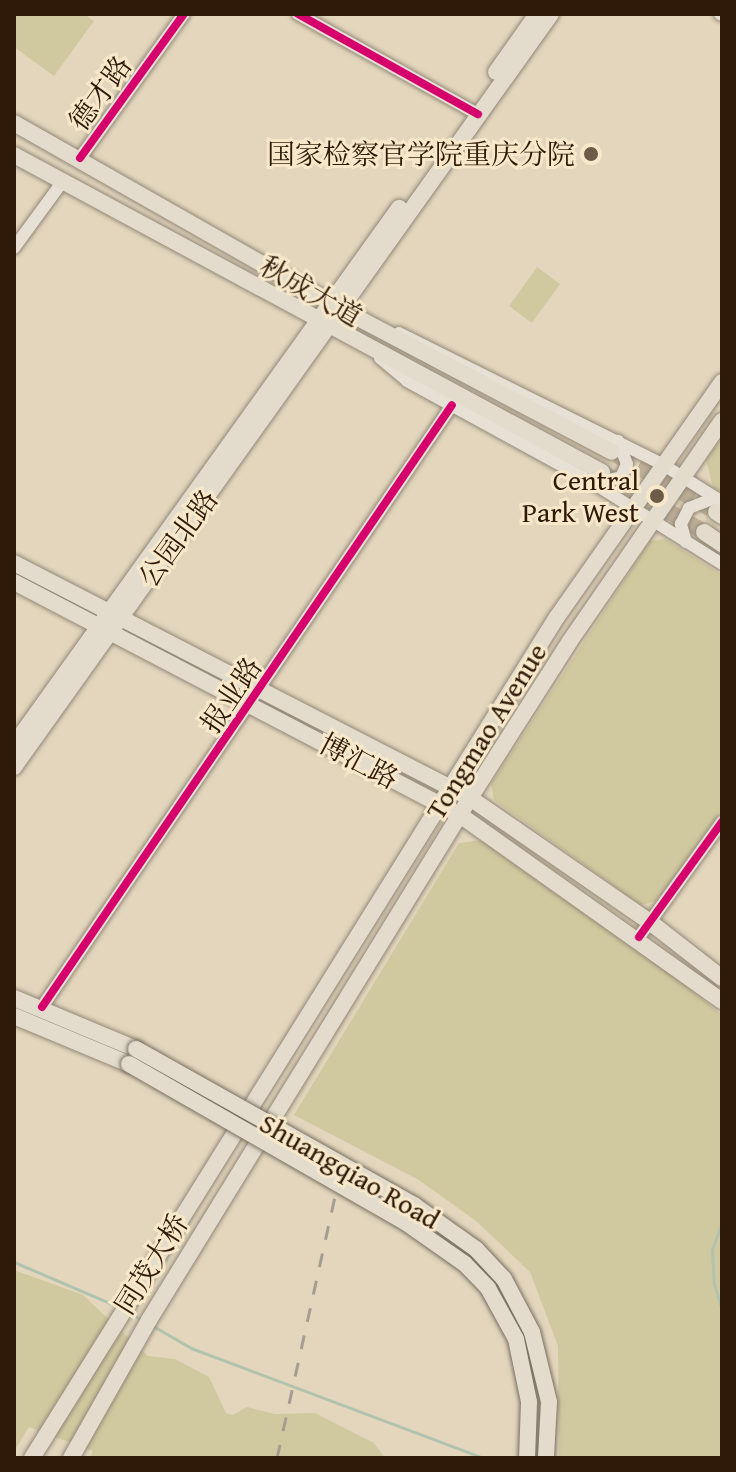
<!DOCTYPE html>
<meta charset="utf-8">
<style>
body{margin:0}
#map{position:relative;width:736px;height:1472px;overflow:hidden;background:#e3d6bd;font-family:"Gentium Book Plus","Noto Serif SC",serif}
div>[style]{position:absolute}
.green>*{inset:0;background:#d0c99f}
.stream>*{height:3px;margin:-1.5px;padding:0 1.5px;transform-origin:1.5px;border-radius:1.5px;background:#b1c3ae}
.major-tunnel>*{height:16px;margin-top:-8px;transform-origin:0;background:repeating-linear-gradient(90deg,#bfb099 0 16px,transparent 0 24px)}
.roads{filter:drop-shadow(0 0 2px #938878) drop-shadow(0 0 2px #938878)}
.minor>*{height:12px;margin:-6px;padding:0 6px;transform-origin:6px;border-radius:6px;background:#e7e1d5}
.major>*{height:16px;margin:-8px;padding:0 8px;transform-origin:8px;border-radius:8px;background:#e3dccd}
.rail>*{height:3px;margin-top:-1.5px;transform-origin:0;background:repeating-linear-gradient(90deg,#a49d92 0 14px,transparent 0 28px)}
.bridges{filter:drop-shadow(0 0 2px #796f61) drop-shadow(0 0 2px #796f61)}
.major-bridge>*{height:16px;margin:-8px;padding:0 8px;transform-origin:8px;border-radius:8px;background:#e3dccd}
.cycleway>*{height:8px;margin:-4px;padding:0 4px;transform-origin:4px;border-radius:4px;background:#d6006c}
.dots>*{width:22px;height:22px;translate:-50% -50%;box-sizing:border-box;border:4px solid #f7e8ca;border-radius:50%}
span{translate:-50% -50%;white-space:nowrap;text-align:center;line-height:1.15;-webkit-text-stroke:6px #f7e8ca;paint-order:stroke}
.street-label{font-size:28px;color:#2f1908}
.poi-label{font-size:28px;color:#2f1908}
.right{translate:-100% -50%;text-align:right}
.frame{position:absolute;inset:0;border:16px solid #2f1908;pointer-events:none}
</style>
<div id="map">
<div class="green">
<div style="clip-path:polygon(14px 14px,84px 14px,94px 21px,54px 76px,14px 47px)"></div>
<div style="clip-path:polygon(537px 267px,560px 284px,532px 323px,509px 306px)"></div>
<div style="clip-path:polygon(722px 437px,722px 492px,713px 487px,706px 460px)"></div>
<div style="clip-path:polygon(665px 539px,722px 575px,722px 810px,657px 901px,641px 905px,494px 800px,491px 784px,650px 541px)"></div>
<div style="clip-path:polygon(483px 840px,636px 945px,722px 1015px,722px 1458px,559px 1458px,558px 1346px,530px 1272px,476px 1221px,419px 1180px,294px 1115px,459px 843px)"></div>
<div style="clip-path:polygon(14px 1270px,83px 1295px,148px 1356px,175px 1359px,209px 1377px,226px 1413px,233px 1415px,247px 1407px,275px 1414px,315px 1413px,374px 1443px,385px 1458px,90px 1458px,93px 1451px,29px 1427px,14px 1451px)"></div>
</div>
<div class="stream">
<div style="left:722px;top:1222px;width:30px;rotate:110deg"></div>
<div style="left:712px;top:1250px;width:34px;rotate:87deg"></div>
<div style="left:714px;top:1284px;width:28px;rotate:73deg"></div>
<div style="left:14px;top:1262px;width:114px;rotate:23.2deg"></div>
<div style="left:129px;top:1312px;width:17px;rotate:33deg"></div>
<div style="left:153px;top:1326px;width:44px;rotate:30.1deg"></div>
<div style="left:191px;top:1348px;width:313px;rotate:20.6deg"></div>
</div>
<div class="major-tunnel">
<div style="left:617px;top:455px;width:108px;rotate:29.9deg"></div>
<div style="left:603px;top:473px;width:117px;rotate:30.3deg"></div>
</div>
<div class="roads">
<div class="minor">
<div style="left:298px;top:14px;width:206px;rotate:29.1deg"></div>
<div style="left:720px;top:14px;width:2px;rotate:27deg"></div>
<div style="left:80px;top:158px;width:178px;rotate:-54.2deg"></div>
<div style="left:14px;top:248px;width:83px;rotate:-53.8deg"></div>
<div style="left:399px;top:333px;width:294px;rotate:26.5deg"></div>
<div style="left:662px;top:464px;width:71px;rotate:32.3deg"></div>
<div style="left:380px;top:358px;width:35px;rotate:40deg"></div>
<div style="left:407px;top:381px;width:212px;rotate:28.7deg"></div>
<div style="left:593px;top:483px;width:152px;rotate:32.1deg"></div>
<div style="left:596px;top:483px;width:26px;rotate:-13deg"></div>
<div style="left:621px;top:477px;width:14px;rotate:-65deg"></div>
<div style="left:627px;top:464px;width:25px;rotate:-111deg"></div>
<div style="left:686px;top:542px;width:19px;rotate:-106deg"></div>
<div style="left:681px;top:524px;width:18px;rotate:-63deg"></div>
<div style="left:689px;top:508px;width:28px;rotate:-21deg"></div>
<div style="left:639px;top:937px;width:142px;rotate:-54.2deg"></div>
<div style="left:42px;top:1007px;width:728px;rotate:-55.74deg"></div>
</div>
<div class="major">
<div style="left:496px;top:72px;width:71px;rotate:-54.7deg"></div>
<div style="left:14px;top:123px;width:376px;rotate:29.6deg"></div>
<div style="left:341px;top:309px;width:306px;rotate:27.8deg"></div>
<div style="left:14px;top:155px;width:668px;rotate:28.33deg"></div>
<div style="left:716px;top:512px;width:7px;rotate:34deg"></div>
<div style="left:704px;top:532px;width:22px;rotate:34deg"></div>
<div style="left:14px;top:563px;width:513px;rotate:27.26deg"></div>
<div style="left:470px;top:798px;width:219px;rotate:34.6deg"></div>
<div style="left:650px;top:922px;width:91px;rotate:37.9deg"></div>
<div style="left:14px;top:582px;width:503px;rotate:27.58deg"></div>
<div style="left:460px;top:815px;width:321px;rotate:35.4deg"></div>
<div style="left:14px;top:745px;width:661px;rotate:-54.36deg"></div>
<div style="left:14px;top:767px;width:925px;rotate:-54.51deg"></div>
<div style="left:14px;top:998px;width:132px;rotate:22.7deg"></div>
<div style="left:14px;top:1016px;width:125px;rotate:22.7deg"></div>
<div style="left:32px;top:1458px;width:991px;rotate:-58.03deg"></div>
<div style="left:557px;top:617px;width:287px;rotate:-54.9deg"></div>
<div style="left:71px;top:1458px;width:159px;rotate:-60.5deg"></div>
<div style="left:149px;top:1320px;width:613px;rotate:-58.41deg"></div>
<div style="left:470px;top:798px;width:186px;rotate:-57.5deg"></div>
<div style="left:570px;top:641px;width:267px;rotate:-55.4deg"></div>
</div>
</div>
<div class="rail">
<div style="left:277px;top:1458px;width:272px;rotate:-77.5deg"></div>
</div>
<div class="bridges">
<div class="major-bridge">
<div style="left:136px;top:1049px;width:319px;rotate:29.3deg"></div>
<div style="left:414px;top:1205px;width:76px;rotate:35.4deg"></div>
<div style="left:476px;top:1249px;width:41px;rotate:47deg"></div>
<div style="left:504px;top:1279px;width:60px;rotate:62.2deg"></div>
<div style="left:532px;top:1332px;width:72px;rotate:76.3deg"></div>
<div style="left:549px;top:1402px;width:56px;rotate:93.1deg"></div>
<div style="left:129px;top:1064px;width:318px;rotate:29.8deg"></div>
<div style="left:405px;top:1222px;width:73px;rotate:35deg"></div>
<div style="left:465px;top:1264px;width:33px;rotate:46deg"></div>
<div style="left:488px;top:1288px;width:58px;rotate:61.2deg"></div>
<div style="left:516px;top:1339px;width:64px;rotate:78.3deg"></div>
<div style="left:529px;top:1402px;width:56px;rotate:92deg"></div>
</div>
</div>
<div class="cycleway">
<div style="left:298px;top:14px;width:206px;rotate:29.1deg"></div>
<div style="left:80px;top:158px;width:178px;rotate:-54.2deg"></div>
<div style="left:639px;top:937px;width:142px;rotate:-54.2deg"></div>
<div style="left:42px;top:1007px;width:728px;rotate:-55.74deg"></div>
</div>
<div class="dots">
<div style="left:591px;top:154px;background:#6e5b47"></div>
<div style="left:657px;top:496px;background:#6e5b47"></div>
</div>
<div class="street-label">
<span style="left:100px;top:93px;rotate:-54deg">德才路</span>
<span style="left:311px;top:291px;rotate:30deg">秋成大道</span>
<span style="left:178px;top:538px;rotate:-54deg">公园北路</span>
<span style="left:231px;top:695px;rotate:-56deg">报业路</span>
<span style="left:486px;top:731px;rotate:-58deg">Tongmao Avenue</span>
<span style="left:359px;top:761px;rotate:28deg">博汇路</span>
<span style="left:350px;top:1171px;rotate:30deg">Shuangqiao Road</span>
<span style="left:151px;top:1264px;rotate:-58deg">同茂大桥</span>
</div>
<div class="poi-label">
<span class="right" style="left:575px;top:154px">国家检察官学院重庆分院</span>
<span class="right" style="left:639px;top:496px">Central<br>Park West</span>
</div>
<div class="frame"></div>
</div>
